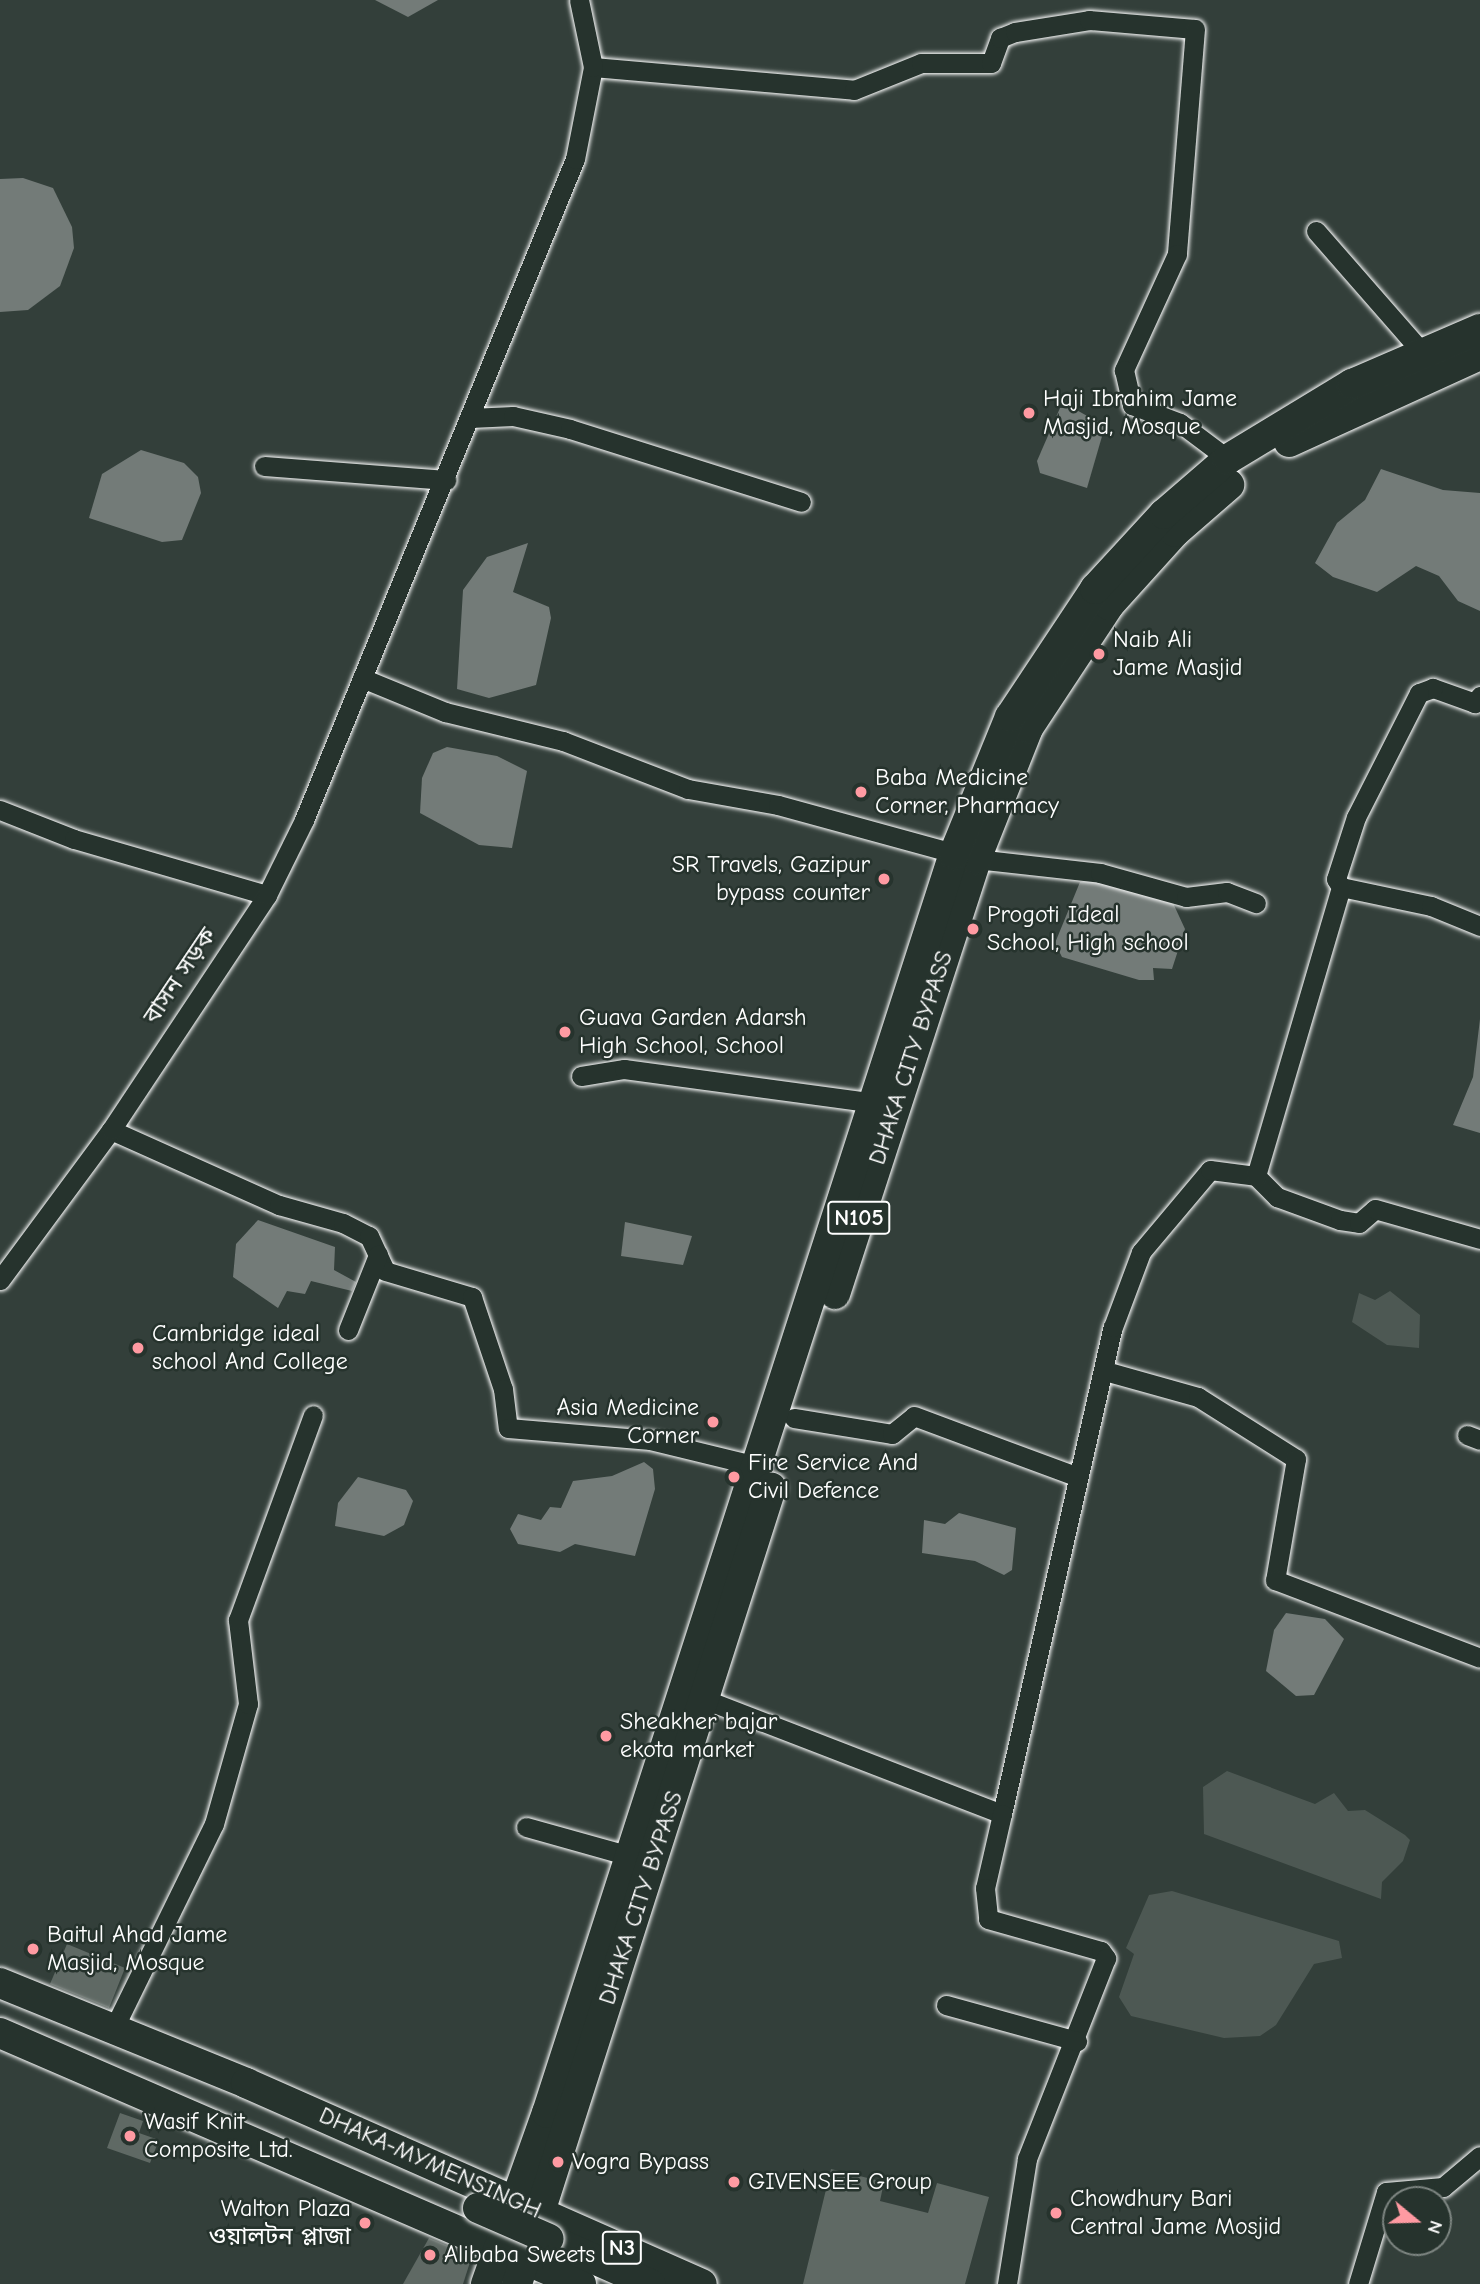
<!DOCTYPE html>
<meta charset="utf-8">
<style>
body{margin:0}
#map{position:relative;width:1480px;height:2284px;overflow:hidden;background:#333f3a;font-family:"Comic Neue","Noto Sans Bengali",sans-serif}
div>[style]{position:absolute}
.green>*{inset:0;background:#4d5853}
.water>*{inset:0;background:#737b78}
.building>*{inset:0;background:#5f6964}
.roads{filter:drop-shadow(0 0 2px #fff) drop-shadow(0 0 2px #fff)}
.minor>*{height:19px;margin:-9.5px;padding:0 9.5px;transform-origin:9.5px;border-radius:9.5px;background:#26332d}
.highway>*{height:30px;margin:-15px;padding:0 15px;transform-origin:15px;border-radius:15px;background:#26332d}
.bridges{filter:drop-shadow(0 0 2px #fff) drop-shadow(0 0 2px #fff)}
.highway-bridge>*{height:30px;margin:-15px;padding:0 15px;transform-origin:15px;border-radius:15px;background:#26332d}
.dots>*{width:19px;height:19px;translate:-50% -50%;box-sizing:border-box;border:4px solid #26332d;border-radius:50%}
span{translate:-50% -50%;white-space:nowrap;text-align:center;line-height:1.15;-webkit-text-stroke:5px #26332d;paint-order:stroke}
.shield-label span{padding:2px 5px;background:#26332d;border:2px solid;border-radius:5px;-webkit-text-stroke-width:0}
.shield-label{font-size:23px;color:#fff;font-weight:700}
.poi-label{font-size:24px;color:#fff}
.left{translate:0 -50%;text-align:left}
.right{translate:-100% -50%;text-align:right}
.street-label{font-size:24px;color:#fff}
.north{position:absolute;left:1382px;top:2186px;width:70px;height:70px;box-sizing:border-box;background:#26332d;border:2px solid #7d8581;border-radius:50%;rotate:109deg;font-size:19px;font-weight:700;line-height:28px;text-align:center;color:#fff}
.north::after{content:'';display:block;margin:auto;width:24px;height:32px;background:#ff9aa2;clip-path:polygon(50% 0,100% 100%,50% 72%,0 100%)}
</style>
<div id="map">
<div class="green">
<div style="clip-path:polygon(1390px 1291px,1420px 1315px,1419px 1348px,1387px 1345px,1352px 1322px,1359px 1293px,1375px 1300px)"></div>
<div style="clip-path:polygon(1227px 1771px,1315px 1804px,1334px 1793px,1348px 1811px,1365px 1810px,1405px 1835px,1410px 1840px,1403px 1861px,1382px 1882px,1381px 1899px,1204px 1834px,1203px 1787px)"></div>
<div style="clip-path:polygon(1172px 1891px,1339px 1941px,1342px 1958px,1314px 1964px,1276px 2025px,1260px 2036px,1224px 2038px,1131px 2016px,1119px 1997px,1134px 1954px,1126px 1948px,1149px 1895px)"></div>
</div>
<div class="water">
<div style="clip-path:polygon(375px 0,438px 0,408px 17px)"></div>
<div style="clip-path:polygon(23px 178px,53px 188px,72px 227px,74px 248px,60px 286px,28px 310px,0 312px,0 179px)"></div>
<div style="clip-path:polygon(1060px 408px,1073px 408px,1105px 426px,1087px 488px,1040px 473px,1037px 461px)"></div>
<div style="clip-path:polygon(141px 450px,184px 463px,198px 477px,201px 493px,182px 540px,162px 542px,89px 518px,102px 474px)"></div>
<div style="clip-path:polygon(1381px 469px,1443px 490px,1480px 493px,1480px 611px,1458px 601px,1439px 576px,1416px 566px,1377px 592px,1333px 577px,1315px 563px,1337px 523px,1365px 500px)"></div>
<div style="clip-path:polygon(528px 543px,513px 592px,549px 607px,551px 618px,536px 685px,489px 698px,457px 689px,463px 590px,487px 557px)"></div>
<div style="clip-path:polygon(447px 747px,497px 756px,527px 771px,512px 848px,479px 845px,420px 813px,422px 778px,433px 753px)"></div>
<div style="clip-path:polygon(1101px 879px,1173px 903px,1185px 929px,1172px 969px,1153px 968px,1154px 980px,1139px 980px,1062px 957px,1055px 943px,1080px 882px)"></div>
<div style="clip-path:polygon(1480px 1019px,1480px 1133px,1453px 1125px,1473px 1077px)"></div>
<div style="clip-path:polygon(258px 1220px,335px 1247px,334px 1270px,356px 1282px,352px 1291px,311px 1281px,305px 1294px,287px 1291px,278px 1308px,233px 1277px,236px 1244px)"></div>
<div style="clip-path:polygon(625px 1222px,692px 1236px,683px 1265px,621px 1256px)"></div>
<div style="clip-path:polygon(644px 1462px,653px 1469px,655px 1489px,635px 1556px,575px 1544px,560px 1552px,518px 1544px,510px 1529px,518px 1514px,541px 1520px,550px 1507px,561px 1508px,573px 1481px,612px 1476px)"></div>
<div style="clip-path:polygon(358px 1477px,406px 1490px,413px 1501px,404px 1525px,384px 1536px,335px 1526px,338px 1503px)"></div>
<div style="clip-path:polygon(959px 1513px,1016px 1528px,1012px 1570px,1004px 1575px,975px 1561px,922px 1553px,924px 1520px,945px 1524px)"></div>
<div style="clip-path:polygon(1286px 1613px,1325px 1619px,1344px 1639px,1314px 1695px,1296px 1696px,1266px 1671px,1274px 1630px)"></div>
</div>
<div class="building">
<div style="clip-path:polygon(67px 1944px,125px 1968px,109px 2008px,50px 1984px)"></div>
<div style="clip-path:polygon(120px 2113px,143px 2121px,139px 2133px,159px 2140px,150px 2163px,107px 2148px)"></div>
<div style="clip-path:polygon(831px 2169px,884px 2182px,880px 2201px,928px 2213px,937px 2183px,989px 2197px,965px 2284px,803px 2284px)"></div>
<div style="clip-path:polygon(429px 2238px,472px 2256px,463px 2284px,403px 2284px)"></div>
</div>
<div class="roads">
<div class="minor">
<div style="left:593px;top:67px;width:262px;rotate:5deg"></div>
<div style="left:854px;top:90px;width:72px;rotate:-21.9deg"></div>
<div style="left:921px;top:63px;width:70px"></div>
<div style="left:991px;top:63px;width:27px;rotate:-70deg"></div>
<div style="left:1000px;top:38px;width:16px;rotate:-22deg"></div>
<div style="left:1015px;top:32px;width:75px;rotate:-9.2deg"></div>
<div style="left:1089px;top:20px;width:106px;rotate:4.9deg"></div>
<div style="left:1195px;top:29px;width:226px;rotate:94.6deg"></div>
<div style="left:1177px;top:254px;width:128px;rotate:114.6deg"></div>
<div style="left:1124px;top:370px;width:36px;rotate:77deg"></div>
<div style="left:1132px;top:405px;width:51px;rotate:20.6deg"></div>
<div style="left:1180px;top:423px;width:60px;rotate:36.9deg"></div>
<div style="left:1316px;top:231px;width:161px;rotate:48.8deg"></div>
<div style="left:470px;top:418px;width:43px;rotate:-2.7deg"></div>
<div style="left:513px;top:416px;width:58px;rotate:12.8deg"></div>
<div style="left:570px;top:429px;width:242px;rotate:17.5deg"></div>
<div style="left:264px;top:466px;width:183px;rotate:4.4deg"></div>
<div style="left:362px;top:678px;width:90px;rotate:22.3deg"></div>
<div style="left:445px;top:712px;width:122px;rotate:13.8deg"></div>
<div style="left:563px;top:741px;width:134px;rotate:21deg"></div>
<div style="left:688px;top:789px;width:91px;rotate:10.1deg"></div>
<div style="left:778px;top:805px;width:205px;rotate:15.3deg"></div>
<div style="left:976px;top:859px;width:125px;rotate:6.4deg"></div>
<div style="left:1100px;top:873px;width:89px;rotate:15.6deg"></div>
<div style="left:1186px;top:897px;width:41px;rotate:-7deg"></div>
<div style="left:1227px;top:892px;width:31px;rotate:21deg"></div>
<div style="left:1480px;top:696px;width:9px;rotate:126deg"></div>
<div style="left:1475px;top:703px;width:45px;rotate:-160.3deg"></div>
<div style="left:1433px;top:688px;width:15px;rotate:160deg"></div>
<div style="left:1419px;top:693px;width:139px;rotate:116.9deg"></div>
<div style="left:1356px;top:817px;width:65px;rotate:107.9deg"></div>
<div style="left:1336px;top:879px;width:9px;rotate:58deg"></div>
<div style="left:1341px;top:887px;width:92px;rotate:11.9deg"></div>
<div style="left:1431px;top:906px;width:53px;rotate:22.2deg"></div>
<div style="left:0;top:810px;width:79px;rotate:21.4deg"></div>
<div style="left:74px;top:839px;width:201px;rotate:16.2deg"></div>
<div style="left:581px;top:1076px;width:44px;rotate:-9.2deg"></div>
<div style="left:624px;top:1069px;width:252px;rotate:7.7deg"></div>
<div style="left:111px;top:1130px;width:184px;rotate:24.1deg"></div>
<div style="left:279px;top:1205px;width:66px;rotate:15.7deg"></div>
<div style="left:343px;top:1223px;width:29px;rotate:27deg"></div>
<div style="left:369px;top:1236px;width:38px;rotate:65deg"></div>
<div style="left:385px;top:1271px;width:91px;rotate:16.6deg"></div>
<div style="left:472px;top:1297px;width:97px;rotate:71.4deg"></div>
<div style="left:503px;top:1389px;width:39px;rotate:83deg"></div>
<div style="left:508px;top:1428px;width:143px;rotate:4.8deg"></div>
<div style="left:650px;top:1440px;width:110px;rotate:13.7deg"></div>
<div style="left:1256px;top:1176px;width:30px;rotate:45deg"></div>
<div style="left:1277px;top:1197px;width:67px;rotate:20.1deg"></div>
<div style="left:1340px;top:1220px;width:19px;rotate:9deg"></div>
<div style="left:1359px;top:1223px;width:21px;rotate:-41deg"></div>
<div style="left:1375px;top:1209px;width:109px;rotate:15.9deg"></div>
<div style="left:0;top:1280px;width:187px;rotate:-53.5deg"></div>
<div style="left:111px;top:1130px;width:282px;rotate:-56.4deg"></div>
<div style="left:267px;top:895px;width:84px;rotate:-63.7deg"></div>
<div style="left:304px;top:820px;width:714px;rotate:-67.71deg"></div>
<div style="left:575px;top:159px;width:94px;rotate:-78.9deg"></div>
<div style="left:593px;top:67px;width:68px;rotate:-101.8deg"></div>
<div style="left:348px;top:1330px;width:81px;rotate:-68.2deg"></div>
<div style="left:1105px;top:1371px;width:97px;rotate:15.6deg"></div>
<div style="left:1198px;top:1397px;width:116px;rotate:32.3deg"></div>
<div style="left:1296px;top:1459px;width:123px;rotate:99.8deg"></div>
<div style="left:1275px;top:1580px;width:219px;rotate:20.8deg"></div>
<div style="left:794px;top:1418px;width:99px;rotate:9.3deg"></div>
<div style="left:892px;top:1434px;width:28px;rotate:-39deg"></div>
<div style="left:914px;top:1416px;width:172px;rotate:20.4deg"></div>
<div style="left:1467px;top:1435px;width:14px;rotate:21deg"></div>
<div style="left:704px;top:1699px;width:319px;rotate:21.1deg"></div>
<div style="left:1002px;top:1814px;width:499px;rotate:-77.2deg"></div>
<div style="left:1113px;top:1327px;width:80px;rotate:-69.5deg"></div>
<div style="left:1141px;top:1252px;width:107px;rotate:-49.9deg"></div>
<div style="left:1210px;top:1170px;width:46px;rotate:7.4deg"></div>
<div style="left:1256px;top:1176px;width:301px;rotate:-73.6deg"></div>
<div style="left:1002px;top:1814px;width:76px;rotate:102.9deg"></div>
<div style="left:985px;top:1888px;width:31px;rotate:84deg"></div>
<div style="left:988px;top:1919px;width:117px;rotate:15.8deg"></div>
<div style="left:1101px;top:1951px;width:9px;rotate:54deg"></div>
<div style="left:1106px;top:1958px;width:216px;rotate:111.5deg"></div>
<div style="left:1027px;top:2159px;width:127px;rotate:99.1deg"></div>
<div style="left:526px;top:1827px;width:104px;rotate:15.6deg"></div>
<div style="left:946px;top:2005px;width:136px;rotate:15.4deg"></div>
<div style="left:113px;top:2030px;width:229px;rotate:-63.9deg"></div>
<div style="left:214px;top:1824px;width:125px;rotate:-74.2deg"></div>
<div style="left:248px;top:1704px;width:85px;rotate:-96.8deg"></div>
<div style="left:238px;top:1620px;width:218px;rotate:-69.9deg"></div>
<div style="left:1358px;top:2284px;width:96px;rotate:-73.1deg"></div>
<div style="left:1386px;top:2192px;width:57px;rotate:-5deg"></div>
<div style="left:1443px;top:2187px;width:48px;rotate:-40deg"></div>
</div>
<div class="highway">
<div style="left:1289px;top:442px;width:210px;rotate:-24.5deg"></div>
<div style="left:835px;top:1294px;width:457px;rotate:-72deg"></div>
<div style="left:976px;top:859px;width:141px;rotate:-68.3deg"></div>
<div style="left:1028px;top:728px;width:147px;rotate:-56.6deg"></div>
<div style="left:1109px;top:605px;width:98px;rotate:-47.9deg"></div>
<div style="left:1175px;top:532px;width:72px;rotate:-41deg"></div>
<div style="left:0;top:1983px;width:266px;rotate:22.1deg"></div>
<div style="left:246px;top:2083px;width:498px;rotate:23.8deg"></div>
<div style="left:0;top:2033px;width:633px;rotate:23.37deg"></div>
<div style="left:549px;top:2239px;width:111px;rotate:24deg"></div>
<div style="left:486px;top:2284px;width:182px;rotate:-70.4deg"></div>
<div style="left:547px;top:2113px;width:1323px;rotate:-72.09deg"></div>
<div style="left:954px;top:854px;width:148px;rotate:-67.8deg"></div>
<div style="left:1010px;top:717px;width:154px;rotate:-56.4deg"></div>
<div style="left:1095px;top:589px;width:102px;rotate:-47.4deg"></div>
<div style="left:1164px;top:514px;width:84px;rotate:-40.7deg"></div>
<div style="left:1228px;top:459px;width:145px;rotate:-31.2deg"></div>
<div style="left:1352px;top:384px;width:139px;rotate:-23.3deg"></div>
<div style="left:517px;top:2284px;width:836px;rotate:-72.3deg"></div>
</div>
</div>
<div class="bridges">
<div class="highway-bridge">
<div style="left:478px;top:2208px;width:77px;rotate:23.6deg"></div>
</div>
</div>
<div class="dots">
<div style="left:1029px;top:413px;background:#ff9aa2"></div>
<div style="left:1099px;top:654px;background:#ff9aa2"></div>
<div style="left:861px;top:792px;background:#ff9aa2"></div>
<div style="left:884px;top:879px;background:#ff9aa2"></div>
<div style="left:973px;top:929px;background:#ff9aa2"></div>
<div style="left:565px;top:1032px;background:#ff9aa2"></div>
<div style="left:138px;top:1348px;background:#ff9aa2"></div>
<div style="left:713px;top:1422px;background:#ff9aa2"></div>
<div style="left:734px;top:1477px;background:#ff9aa2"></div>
<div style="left:606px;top:1736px;background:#ff9aa2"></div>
<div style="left:33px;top:1949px;background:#ff9aa2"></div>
<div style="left:130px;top:2136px;background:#ff9aa2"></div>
<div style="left:558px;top:2162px;background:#ff9aa2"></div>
<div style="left:734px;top:2182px;background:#ff9aa2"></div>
<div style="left:1056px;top:2213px;background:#ff9aa2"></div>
<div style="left:365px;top:2223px;background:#ff9aa2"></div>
<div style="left:430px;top:2255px;background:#ff9aa2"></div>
</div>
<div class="shield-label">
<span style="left:859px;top:1218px">N105</span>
<span style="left:622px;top:2248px">N3</span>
</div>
<div class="poi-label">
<span class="left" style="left:1043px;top:413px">Haji Ibrahim Jame<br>Masjid, Mosque</span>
<span class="left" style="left:1113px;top:654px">Naib Ali<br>Jame Masjid</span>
<span class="left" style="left:875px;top:792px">Baba Medicine<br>Corner, Pharmacy</span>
<span class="right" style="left:870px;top:879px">SR Travels, Gazipur<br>bypass counter</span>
<span class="left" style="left:987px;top:929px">Progoti Ideal<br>School, High school</span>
<span class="left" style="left:579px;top:1032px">Guava Garden Adarsh<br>High School, School</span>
<span class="left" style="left:152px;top:1348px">Cambridge ideal<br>school And College</span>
<span class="right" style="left:699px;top:1422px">Asia Medicine<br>Corner</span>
<span class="left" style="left:748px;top:1477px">Fire Service And<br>Civil Defence</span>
<span class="left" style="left:620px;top:1736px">Sheakher bajar<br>ekota market</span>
<span class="left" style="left:47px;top:1949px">Baitul Ahad Jame<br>Masjid, Mosque</span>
<span class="left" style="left:144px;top:2136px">Wasif Knit<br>Composite Ltd.</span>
<span class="left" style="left:572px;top:2162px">Vogra Bypass</span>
<span class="left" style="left:748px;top:2182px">GIVENSEE Group</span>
<span class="left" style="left:1070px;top:2213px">Chowdhury Bari<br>Central Jame Mosjid</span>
<span class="right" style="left:351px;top:2223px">Walton Plaza<br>ওয়ালটন প্লাজা</span>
<span class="left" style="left:444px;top:2255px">Alibaba Sweets</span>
</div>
<div class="street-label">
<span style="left:180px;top:976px;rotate:-56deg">বাসন সড়ক</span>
<span style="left:911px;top:1058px;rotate:-72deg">DHAKA CITY BYPASS</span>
<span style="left:641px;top:1898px;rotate:-72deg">DHAKA CITY BYPASS</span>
<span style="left:430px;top:2163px;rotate:24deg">DHAKA-MYMENSINGH</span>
</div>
<div class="north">N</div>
</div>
